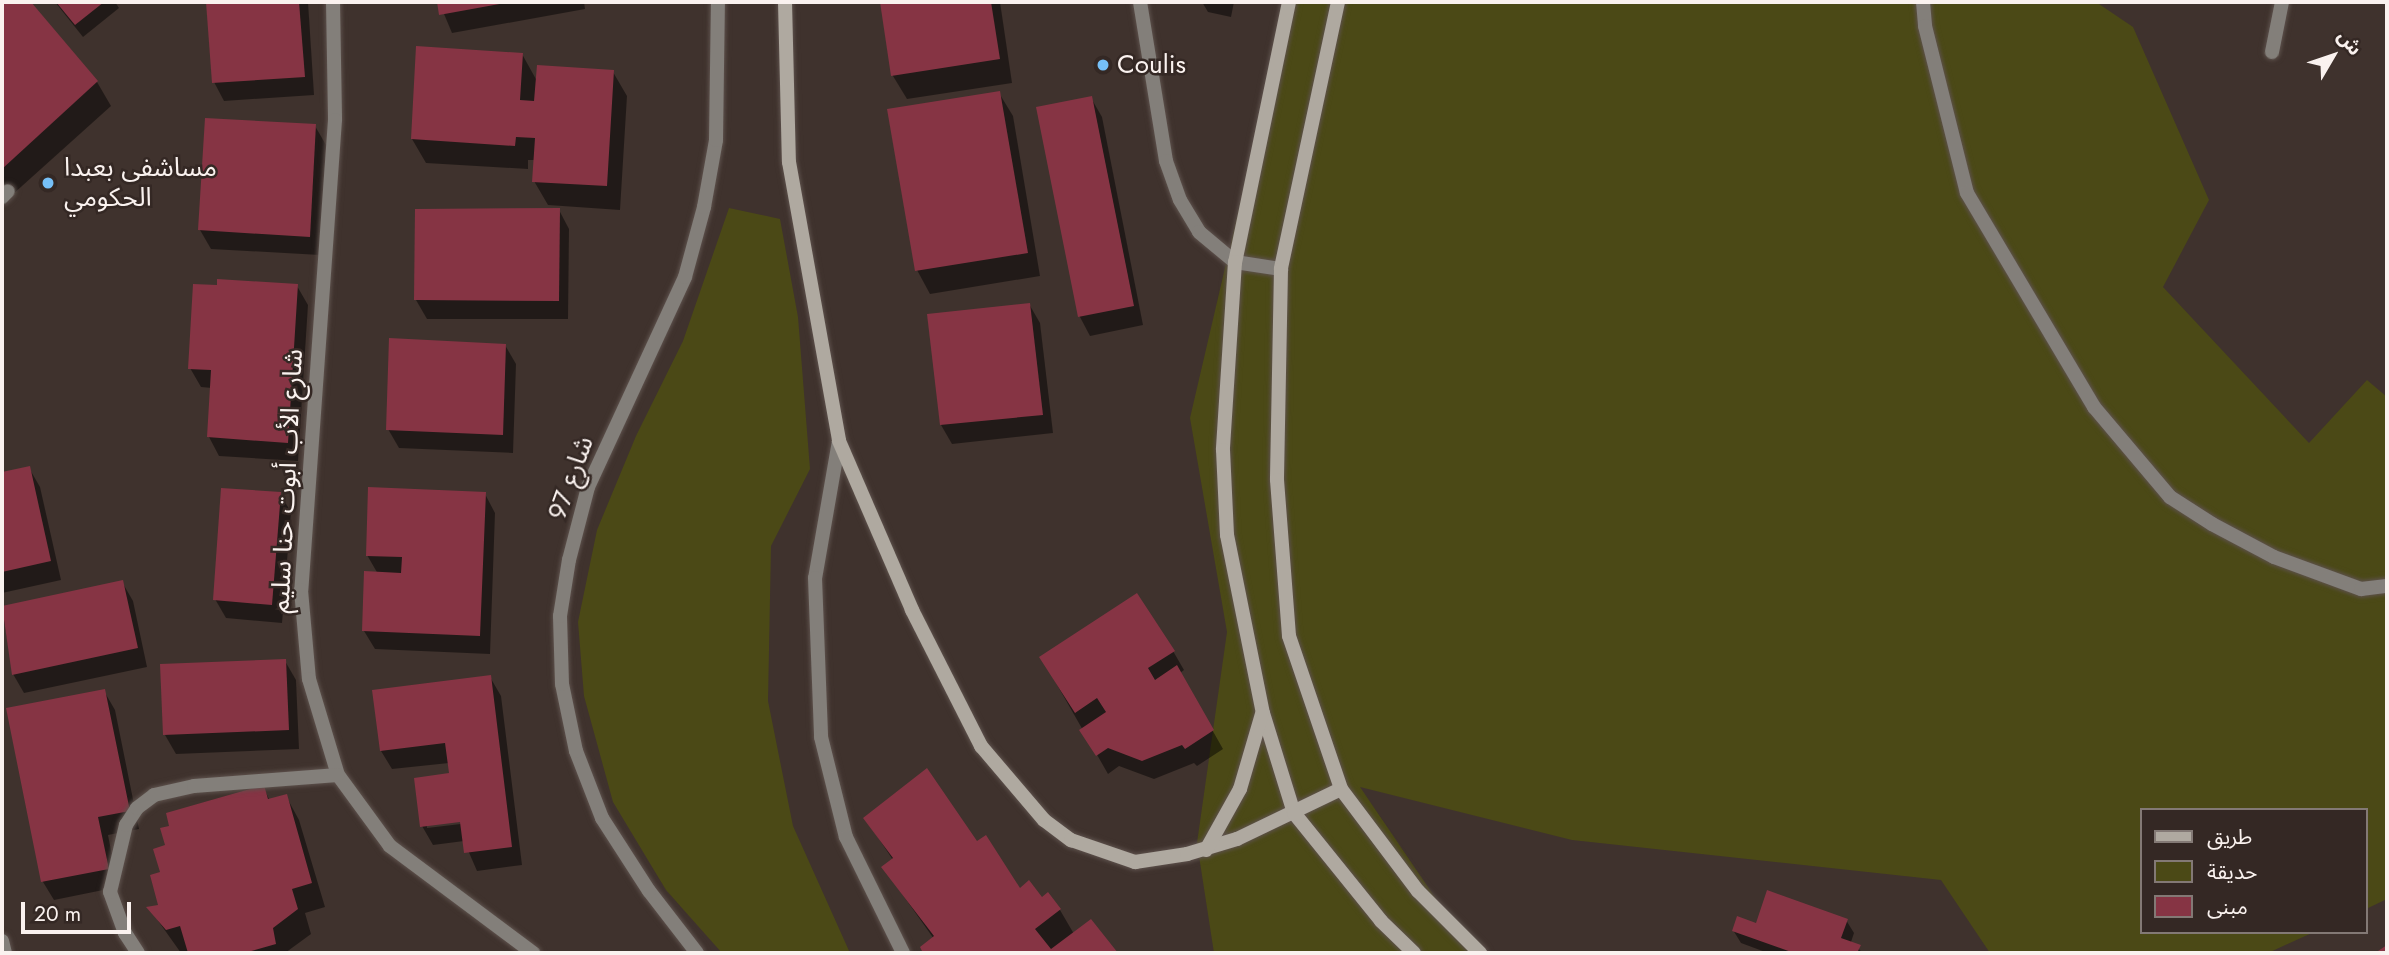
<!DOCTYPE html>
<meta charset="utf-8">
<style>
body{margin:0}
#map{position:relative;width:2389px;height:955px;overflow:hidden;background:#3f322d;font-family:Jost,"Noto Sans Arabic",sans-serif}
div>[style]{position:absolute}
.green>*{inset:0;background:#4b4916}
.shadow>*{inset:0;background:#0007}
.building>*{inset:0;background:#863444}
.roads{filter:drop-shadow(0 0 2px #5d514c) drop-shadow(0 0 2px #5d514c)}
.lane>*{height:14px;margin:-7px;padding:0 7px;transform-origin:7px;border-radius:7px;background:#837f7a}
.street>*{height:14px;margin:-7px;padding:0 7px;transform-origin:7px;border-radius:7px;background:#837f7a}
.secondary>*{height:14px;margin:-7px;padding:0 7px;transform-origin:7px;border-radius:7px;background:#afa9a0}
.dots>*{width:19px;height:19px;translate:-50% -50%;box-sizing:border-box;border:4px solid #342824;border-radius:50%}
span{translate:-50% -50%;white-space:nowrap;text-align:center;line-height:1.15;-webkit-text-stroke:5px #342824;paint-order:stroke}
.poi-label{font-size:26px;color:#faf2ef}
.left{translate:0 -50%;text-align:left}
.street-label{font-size:26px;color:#faf2ef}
.frame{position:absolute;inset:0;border:4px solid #faf2ef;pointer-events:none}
.legend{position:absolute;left:2140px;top:808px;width:228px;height:126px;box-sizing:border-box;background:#342824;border:2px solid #837975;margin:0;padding:9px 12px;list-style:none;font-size:21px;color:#faf2ef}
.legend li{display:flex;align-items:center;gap:14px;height:35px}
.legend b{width:35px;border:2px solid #837975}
.north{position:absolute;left:2298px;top:21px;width:70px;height:70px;-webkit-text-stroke:5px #342824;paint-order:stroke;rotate:51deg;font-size:19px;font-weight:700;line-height:28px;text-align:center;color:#faf2ef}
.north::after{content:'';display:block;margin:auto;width:24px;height:32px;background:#faf2ef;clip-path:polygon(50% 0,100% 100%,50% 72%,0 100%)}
.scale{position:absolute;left:21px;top:902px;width:110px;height:32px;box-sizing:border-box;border:4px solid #faf2ef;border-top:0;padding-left:9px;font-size:21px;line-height:24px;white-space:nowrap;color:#faf2ef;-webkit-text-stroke:5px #342824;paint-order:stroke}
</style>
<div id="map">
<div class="green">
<div style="clip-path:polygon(1287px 2px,2096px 2px,2133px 27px,2209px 200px,2163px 287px,2309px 443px,2367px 380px,2387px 397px,2387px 899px,2366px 909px,2366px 810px,2142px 810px,2142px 932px,2314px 932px,2268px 953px,1990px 953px,1941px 880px,1572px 840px,1360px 787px,1468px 946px,1468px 953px,1214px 953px,1197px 843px,1227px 632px,1190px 418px)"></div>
<div style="clip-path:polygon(729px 208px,780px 219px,798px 317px,810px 469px,771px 546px,768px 701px,793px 826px,850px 953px,722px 953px,666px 890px,613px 802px,584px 696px,578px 622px,597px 530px,636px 436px,683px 341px)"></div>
</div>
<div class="shadow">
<div style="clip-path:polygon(2px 2px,29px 2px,97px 82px,111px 106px,2px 204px)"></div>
<div style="clip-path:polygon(55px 2px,115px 2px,119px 8px,83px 37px)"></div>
<div style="clip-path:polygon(208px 2px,308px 2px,314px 95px,224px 101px,214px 82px)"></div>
<div style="clip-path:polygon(439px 2px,584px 2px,585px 9px,452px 33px)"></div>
<div style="clip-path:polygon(881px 2px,1000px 2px,1012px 83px,907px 99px,893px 76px)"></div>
<div style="clip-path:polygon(1202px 2px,1234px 2px,1231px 17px,1208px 12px)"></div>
<div style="clip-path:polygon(522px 54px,537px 81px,613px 72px,627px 96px,620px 210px,548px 205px,534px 181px,535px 160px,528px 160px,528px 169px,426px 163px,412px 139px)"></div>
<div style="clip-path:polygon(999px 93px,1013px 116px,1040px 276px,930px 294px,917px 270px)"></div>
<div style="clip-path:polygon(1091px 98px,1102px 117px,1143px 325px,1090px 336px,1080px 317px,1039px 109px)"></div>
<div style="clip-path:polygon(315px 126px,326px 145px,320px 255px,211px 249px,200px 230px)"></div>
<div style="clip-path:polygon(559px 210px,569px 229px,568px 319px,427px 319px,416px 300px)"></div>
<div style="clip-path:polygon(297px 286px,308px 305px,298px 461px,219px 456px,209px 437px,212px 388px,201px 387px,190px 368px)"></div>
<div style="clip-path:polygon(1029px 304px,1040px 323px,1053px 433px,952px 444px,941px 425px)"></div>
<div style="clip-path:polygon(505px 345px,516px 364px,513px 453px,399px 448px,388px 429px)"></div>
<div style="clip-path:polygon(29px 468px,40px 487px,61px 580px,2px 593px,2px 474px)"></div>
<div style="clip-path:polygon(280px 494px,291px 512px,282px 623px,226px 618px,215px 599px)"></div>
<div style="clip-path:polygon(485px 494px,495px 513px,490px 654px,375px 649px,364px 631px,378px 574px,367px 555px)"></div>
<div style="clip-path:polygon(122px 582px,133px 601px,147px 667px,24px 693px,13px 674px,2px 608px)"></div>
<div style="clip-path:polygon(1173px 651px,1184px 670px,1180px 673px,1223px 749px,1197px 766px,1194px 763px,1154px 779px,1119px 766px,1108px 774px,1052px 676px)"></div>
<div style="clip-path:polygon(285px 661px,296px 680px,299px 749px,176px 754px,165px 735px)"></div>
<div style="clip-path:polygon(evenodd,490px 677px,501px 696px,522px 865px,477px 871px,464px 841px,433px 845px,422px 826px,451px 775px,449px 763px,392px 769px,381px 751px,490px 677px,469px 820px,469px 823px,427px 828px,427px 824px,469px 820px)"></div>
<div style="clip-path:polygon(104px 691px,115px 710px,139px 829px,108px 835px,118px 887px,54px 900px,43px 882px)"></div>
<div style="clip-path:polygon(263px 787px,270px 801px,286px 796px,299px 820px,325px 907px,305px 913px,311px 934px,285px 953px,181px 953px,149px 908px,160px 906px,167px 847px)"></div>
<div style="clip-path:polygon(865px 818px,977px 844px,1020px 890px,1060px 910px,1074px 934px,1091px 921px,1115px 953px,924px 953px,922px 948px,934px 939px,883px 867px,893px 860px)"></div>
<div style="clip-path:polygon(1846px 920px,1854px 933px,1851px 942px,1863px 953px,1768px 953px,1741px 943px,1733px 930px)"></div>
</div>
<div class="building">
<div style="clip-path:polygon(2px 2px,31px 2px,98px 81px,2px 169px)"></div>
<div style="clip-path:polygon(56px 2px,104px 2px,75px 25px)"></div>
<div style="clip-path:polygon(206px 2px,299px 2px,305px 77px,212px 83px)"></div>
<div style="clip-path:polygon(437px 2px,505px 2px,505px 3px,439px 15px)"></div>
<div style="clip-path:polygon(880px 2px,991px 2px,1000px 59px,891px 76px)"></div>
<div style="clip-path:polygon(416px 46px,523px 53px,520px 100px,534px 101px,537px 65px,614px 70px,607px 186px,532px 182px,535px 138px,516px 137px,515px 146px,411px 139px)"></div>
<div style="clip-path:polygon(1000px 91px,1028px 253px,915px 271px,887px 109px)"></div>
<div style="clip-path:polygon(1092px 96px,1134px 306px,1078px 317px,1036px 107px)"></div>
<div style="clip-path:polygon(205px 118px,316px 124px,310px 237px,198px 230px)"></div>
<div style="clip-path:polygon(560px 208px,559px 301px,414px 300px,415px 209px)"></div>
<div style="clip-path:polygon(217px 279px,298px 284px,288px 443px,207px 437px,211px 370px,188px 369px,193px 284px,217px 285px)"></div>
<div style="clip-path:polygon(1030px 303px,1043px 415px,940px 425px,927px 314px)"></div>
<div style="clip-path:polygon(389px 338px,506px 344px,503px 435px,386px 430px)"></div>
<div style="clip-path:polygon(30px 466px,51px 561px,2px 572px,2px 472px)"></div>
<div style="clip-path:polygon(368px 487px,486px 492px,480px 636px,362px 631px,364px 571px,401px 573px,402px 557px,366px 556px)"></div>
<div style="clip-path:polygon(221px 488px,281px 492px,272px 605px,213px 600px)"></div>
<div style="clip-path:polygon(123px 580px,138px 648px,12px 675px,2px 606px)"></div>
<div style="clip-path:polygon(1137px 593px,1175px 651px,1148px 668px,1155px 680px,1177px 665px,1214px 730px,1185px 749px,1182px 745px,1142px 761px,1108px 748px,1096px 756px,1079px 730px,1106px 712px,1097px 698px,1075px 713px,1039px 657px)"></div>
<div style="clip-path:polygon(286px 659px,289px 730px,163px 735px,160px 664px)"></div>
<div style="clip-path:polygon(491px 675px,512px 847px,464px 853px,460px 822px,420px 827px,414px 778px,449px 773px,445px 743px,380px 751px,372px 690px)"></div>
<div style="clip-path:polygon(105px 689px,130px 811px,98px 817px,109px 869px,41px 882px,6px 708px)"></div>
<div style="clip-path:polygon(927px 768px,977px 841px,986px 835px,1020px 888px,1029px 880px,1042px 897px,1048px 892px,1061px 909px,1035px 929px,1051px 949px,1091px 919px,1118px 953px,923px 953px,920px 947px,934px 936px,881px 867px,893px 858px,863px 818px)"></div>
<div style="clip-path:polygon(264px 785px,268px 799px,287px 794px,312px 883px,292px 889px,298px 909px,273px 928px,276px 944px,244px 953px,188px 953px,180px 926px,166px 930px,146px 907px,158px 905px,150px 875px,160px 872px,153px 849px,165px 845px,160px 828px,169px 826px,166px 813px)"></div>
<div style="clip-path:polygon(1767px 890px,1848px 919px,1841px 938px,1861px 945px,1857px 953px,1794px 953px,1732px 931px,1737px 916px,1756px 923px)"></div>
<div style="clip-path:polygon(2387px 945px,2387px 953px,2375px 953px)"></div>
</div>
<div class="roads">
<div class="lane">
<div style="left:1923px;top:2px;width:24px;rotate:85deg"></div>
<div style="left:1925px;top:26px;width:172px;rotate:75.9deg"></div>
<div style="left:1967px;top:193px;width:249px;rotate:59.3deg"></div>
<div style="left:2094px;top:407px;width:118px;rotate:49.8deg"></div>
<div style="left:2170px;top:497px;width:50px;rotate:32.7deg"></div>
<div style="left:2212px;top:524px;width:70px;rotate:28deg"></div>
<div style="left:2274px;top:557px;width:93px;rotate:20.2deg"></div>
<div style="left:2361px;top:589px;width:26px;rotate:-7deg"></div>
<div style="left:2px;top:197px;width:8px;rotate:-45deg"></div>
<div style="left:839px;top:441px;width:139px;rotate:99.9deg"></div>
<div style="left:815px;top:578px;width:159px;rotate:87.8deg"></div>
<div style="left:821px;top:737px;width:103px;rotate:76deg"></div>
<div style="left:846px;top:837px;width:129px;rotate:63.8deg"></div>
<div style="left:2px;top:941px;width:12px;rotate:76deg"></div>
</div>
<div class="street">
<div style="left:333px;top:2px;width:118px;rotate:89deg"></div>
<div style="left:335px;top:120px;width:471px;rotate:94.1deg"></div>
<div style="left:301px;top:590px;width:89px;rotate:84.9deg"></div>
<div style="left:309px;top:679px;width:100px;rotate:73.2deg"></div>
<div style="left:338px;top:775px;width:88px;rotate:53.8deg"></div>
<div style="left:390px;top:846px;width:179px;rotate:36.8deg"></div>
<div style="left:1140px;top:2px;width:161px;rotate:80.7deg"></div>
<div style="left:1166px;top:161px;width:41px;rotate:70.3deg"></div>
<div style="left:1180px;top:200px;width:37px;rotate:59deg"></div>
<div style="left:1199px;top:232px;width:47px;rotate:39.8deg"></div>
<div style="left:1235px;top:262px;width:47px;rotate:8.7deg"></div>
<div style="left:2272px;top:52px;width:51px;rotate:-78.7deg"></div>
<div style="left:138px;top:953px;width:24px;rotate:-123deg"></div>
<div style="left:125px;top:933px;width:44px;rotate:-110.1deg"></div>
<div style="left:110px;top:892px;width:69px;rotate:-76.6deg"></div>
<div style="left:126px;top:825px;width:20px;rotate:-57deg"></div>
<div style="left:137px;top:808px;width:21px;rotate:-37deg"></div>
<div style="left:154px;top:795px;width:41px;rotate:-12.7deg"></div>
<div style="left:194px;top:786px;width:144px;rotate:-4.4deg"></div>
<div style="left:697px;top:953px;width:78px;rotate:-127.7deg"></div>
<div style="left:649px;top:891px;width:87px;rotate:-122.8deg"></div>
<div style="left:602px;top:818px;width:72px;rotate:-111.2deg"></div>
<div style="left:576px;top:751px;width:68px;rotate:-101.8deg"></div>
<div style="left:562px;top:684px;width:68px;rotate:-91.7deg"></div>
<div style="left:560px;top:616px;width:57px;rotate:-80.9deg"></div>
<div style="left:569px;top:560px;width:75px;rotate:-75.4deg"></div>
<div style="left:588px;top:487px;width:231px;rotate:-65.2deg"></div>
<div style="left:685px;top:277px;width:73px;rotate:-74.8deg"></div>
<div style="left:704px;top:207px;width:68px;rotate:-79.8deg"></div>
<div style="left:716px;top:140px;width:138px;rotate:-89.2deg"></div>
</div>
<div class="secondary">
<div style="left:785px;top:2px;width:160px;rotate:88.6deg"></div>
<div style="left:789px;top:162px;width:283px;rotate:79.8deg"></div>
<div style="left:839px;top:441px;width:184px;rotate:66.6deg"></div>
<div style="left:912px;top:610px;width:153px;rotate:63.1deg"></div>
<div style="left:981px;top:746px;width:97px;rotate:49.6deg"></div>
<div style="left:1044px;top:820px;width:34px;rotate:37deg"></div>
<div style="left:1071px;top:840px;width:68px;rotate:19deg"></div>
<div style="left:1135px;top:862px;width:53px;rotate:-8.7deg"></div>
<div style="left:1187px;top:854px;width:52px;rotate:-16.7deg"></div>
<div style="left:1237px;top:839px;width:115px;rotate:-25.7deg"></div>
<div style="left:1289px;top:2px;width:266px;rotate:101.7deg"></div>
<div style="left:1235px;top:262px;width:188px;rotate:93.7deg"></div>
<div style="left:1223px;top:450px;width:85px;rotate:87.3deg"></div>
<div style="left:1227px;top:535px;width:182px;rotate:78.6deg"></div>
<div style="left:1263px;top:713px;width:105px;rotate:72.8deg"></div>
<div style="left:1294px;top:813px;width:139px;rotate:51.1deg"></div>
<div style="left:1381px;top:921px;width:46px;rotate:44.1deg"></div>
<div style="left:1338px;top:2px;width:273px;rotate:102.1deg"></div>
<div style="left:1281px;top:269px;width:211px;rotate:91.1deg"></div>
<div style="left:1277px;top:480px;width:156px;rotate:85.6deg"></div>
<div style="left:1289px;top:636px;width:162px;rotate:71.2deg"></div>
<div style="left:1341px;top:789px;width:128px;rotate:53deg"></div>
<div style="left:1418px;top:891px;width:88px;rotate:45deg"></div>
<div style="left:1206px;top:850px;width:70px;rotate:-60.9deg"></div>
<div style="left:1240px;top:789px;width:78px;rotate:-73.7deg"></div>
</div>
</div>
<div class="dots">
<div style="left:1103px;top:65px;background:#76c0f7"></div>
<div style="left:48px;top:183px;background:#76c0f7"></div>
</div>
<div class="poi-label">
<span class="left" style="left:1117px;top:65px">Coulis</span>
<span class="left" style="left:64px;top:183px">مساشفى بعبدا<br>الحكومي</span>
</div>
<div class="street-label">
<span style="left:571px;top:478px;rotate:-70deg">شارع 97</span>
<span style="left:287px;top:481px;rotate:-87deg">شارع الأب أبوت حنا سليم</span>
</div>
<div class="frame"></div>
<ul class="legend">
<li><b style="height:9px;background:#afa9a0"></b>طريق</li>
<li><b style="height:19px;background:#4b4916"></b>حديقة</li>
<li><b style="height:19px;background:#863444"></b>مبنى</li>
</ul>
<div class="north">ش</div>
<div class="scale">20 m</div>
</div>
